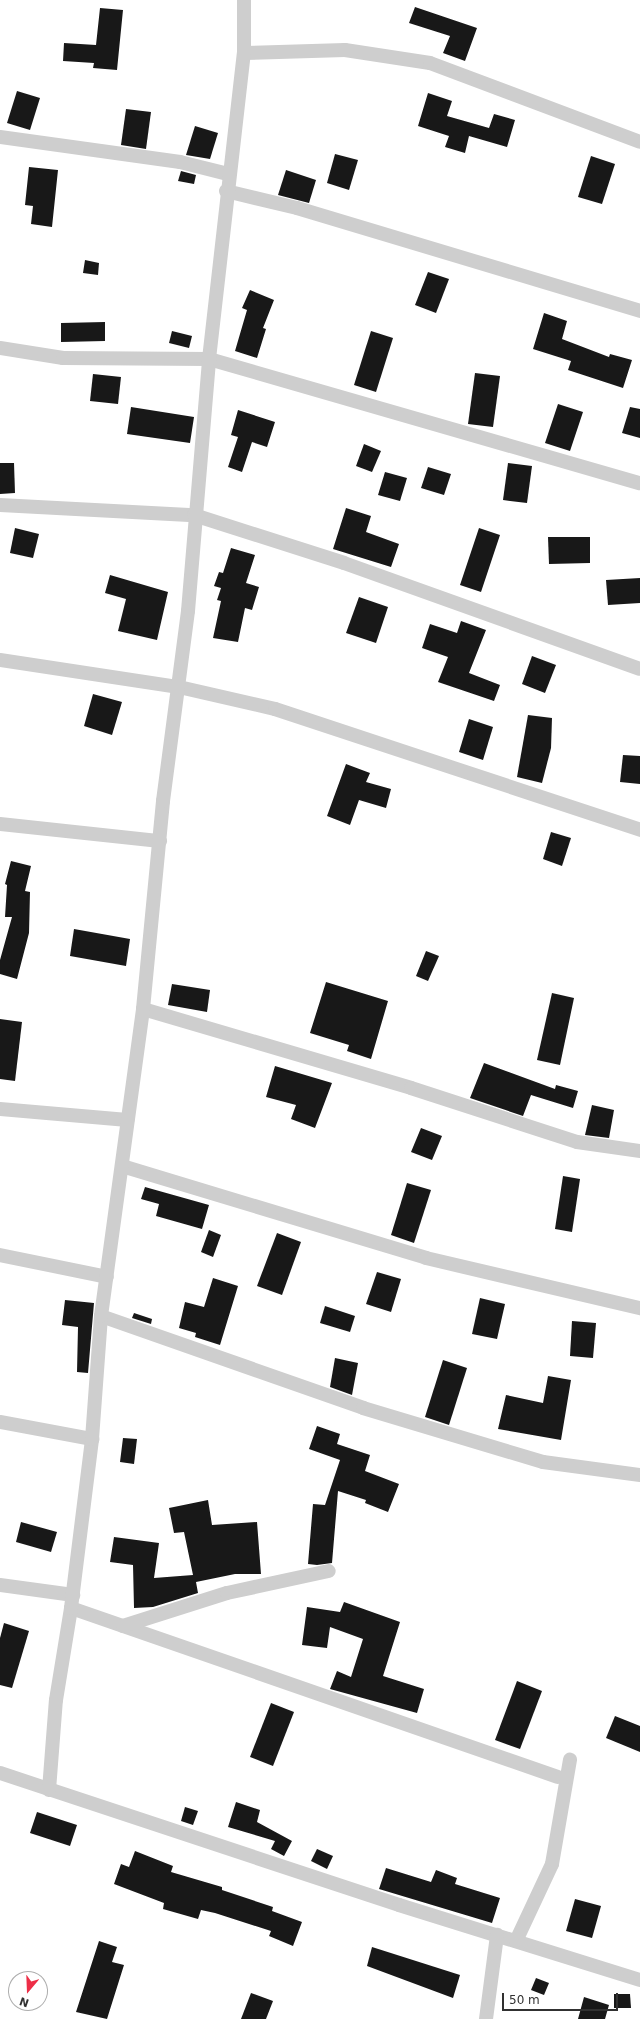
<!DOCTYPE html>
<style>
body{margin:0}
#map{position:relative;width:640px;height:2019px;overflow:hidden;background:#fff;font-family:"DejaVu Sans",sans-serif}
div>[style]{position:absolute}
.building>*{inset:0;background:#181818}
.minor>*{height:14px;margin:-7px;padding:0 7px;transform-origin:7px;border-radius:7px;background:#cecece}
span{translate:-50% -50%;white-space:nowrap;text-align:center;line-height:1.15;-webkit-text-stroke:4px #fff;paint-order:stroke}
.north{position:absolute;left:8px;top:1971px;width:40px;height:40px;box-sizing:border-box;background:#fff;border:1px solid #adadad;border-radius:50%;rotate:199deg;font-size:11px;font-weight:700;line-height:16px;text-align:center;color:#313131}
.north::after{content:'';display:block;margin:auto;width:14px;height:18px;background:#ed2e47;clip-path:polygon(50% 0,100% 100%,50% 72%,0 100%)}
.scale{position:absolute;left:502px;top:1993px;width:116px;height:18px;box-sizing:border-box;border:2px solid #313131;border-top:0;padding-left:5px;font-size:12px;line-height:14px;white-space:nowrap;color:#313131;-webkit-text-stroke:3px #fff;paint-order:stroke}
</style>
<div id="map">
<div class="building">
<div style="clip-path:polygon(415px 7px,477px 28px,465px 61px,443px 53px,450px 36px,409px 23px)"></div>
<div style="clip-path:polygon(100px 8px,123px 10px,117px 70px,93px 68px,94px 63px,63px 61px,64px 43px,96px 45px)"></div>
<div style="clip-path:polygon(17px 91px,40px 98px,30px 130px,7px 123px)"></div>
<div style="clip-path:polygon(428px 93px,452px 101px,447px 116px,489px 128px,494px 114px,515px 120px,507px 147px,469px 136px,465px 153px,445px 147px,449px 136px,418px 126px)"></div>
<div style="clip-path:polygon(126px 109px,151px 112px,146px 149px,121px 145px)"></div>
<div style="clip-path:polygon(195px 126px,218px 133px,210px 159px,186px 155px)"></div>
<div style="clip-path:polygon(335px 154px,358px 160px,349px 190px,327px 183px)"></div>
<div style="clip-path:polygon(591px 156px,615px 164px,602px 204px,578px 197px)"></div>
<div style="clip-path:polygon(29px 167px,58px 170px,52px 227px,31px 224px,33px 206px,25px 205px)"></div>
<div style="clip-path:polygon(286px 170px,316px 180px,309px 203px,278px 195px)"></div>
<div style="clip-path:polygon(181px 171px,196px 175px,194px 184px,178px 181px)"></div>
<div style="clip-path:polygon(85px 260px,99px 263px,98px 275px,83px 273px)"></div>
<div style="clip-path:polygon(428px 272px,449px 279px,436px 313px,415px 305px)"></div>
<div style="clip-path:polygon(250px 290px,274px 300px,263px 328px,266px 329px,257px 358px,235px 351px,247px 310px,242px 308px)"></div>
<div style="clip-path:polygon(544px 313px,567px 321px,562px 339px,609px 357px,610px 354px,632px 360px,623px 388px,568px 370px,571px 361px,533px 349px)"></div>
<div style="clip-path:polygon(105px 322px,105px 341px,61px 342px,61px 323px)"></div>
<div style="clip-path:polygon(172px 331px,192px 336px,189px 348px,169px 343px)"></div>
<div style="clip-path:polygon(371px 331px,393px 338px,376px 392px,354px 385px)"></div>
<div style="clip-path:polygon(475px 373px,500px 376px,493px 427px,468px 424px)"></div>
<div style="clip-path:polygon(93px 374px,121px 377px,118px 404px,90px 401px)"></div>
<div style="clip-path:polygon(558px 404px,583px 412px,570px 451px,545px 443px)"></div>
<div style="clip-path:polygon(131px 407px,194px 417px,190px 443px,127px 434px)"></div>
<div style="clip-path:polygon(630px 407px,640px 409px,640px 438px,622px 433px)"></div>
<div style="clip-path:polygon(238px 410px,275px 422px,267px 447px,252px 442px,242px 472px,228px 467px,238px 437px,231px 435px)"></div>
<div style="clip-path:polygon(364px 444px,381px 451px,372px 472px,356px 466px)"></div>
<div style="clip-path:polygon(0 463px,14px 463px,15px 493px,0 494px)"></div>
<div style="clip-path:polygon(508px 463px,532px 466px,527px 503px,503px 500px)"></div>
<div style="clip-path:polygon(428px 467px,451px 474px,444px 495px,421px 488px)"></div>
<div style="clip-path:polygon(385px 472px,407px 478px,400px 501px,378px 495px)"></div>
<div style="clip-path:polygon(346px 508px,371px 516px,366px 532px,399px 544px,391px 567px,333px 549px)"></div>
<div style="clip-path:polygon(15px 528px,39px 534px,33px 558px,10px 553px)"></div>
<div style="clip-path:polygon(479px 528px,500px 535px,481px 592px,460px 585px)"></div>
<div style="clip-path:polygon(548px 537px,590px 537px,590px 563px,549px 564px)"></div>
<div style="clip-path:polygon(231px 548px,255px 555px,246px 583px,259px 587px,252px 610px,245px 608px,238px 642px,213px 638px,221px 601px,217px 600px,221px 588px,214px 586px,219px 572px,223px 573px)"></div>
<div style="clip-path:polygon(110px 575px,168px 592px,157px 640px,118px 631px,126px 599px,105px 593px)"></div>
<div style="clip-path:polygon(640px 578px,640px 603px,608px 605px,606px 580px)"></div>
<div style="clip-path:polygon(359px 597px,388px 607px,376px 643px,346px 633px)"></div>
<div style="clip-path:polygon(461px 621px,486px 630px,469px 673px,500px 685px,494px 701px,438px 682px,448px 657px,422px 648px,430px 624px,457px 633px)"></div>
<div style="clip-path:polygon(532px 656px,556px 665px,545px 693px,522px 684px)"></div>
<div style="clip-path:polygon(93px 694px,122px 702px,112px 735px,84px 726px)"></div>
<div style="clip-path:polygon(528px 715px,552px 718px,551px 748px,542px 783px,517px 777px)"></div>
<div style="clip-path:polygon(469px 719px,493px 727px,483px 760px,459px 752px)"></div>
<div style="clip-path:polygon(623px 755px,640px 756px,640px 784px,620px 782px)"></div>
<div style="clip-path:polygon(346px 764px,370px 773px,366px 782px,391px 789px,386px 808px,359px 800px,350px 825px,327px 816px)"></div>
<div style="clip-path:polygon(551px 832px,571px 838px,562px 866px,543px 859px)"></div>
<div style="clip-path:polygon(11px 861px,31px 866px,25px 891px,30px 892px,29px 933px,17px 979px,0 974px,0 960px,12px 917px,5px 917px,7px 885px,5px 884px)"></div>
<div style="clip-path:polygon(74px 929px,130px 939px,126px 966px,70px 956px)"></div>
<div style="clip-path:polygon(426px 951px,439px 956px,428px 981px,416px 976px)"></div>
<div style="clip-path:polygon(326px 982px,388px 1001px,371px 1059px,347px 1051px,349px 1045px,310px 1033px)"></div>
<div style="clip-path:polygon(172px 984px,210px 990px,207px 1012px,168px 1005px)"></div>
<div style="clip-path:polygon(552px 993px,574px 998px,560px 1065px,537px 1060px)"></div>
<div style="clip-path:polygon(0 1019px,22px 1022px,15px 1081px,0 1079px)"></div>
<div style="clip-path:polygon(484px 1063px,555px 1089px,556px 1085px,578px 1091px,573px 1108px,531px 1095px,523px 1116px,470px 1098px)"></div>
<div style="clip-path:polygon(275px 1066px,332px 1083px,315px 1128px,291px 1119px,296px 1105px,266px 1097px)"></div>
<div style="clip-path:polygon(592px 1105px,614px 1110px,609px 1138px,585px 1135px)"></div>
<div style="clip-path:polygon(421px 1128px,442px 1136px,432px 1160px,411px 1152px)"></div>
<div style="clip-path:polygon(563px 1176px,580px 1179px,572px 1232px,555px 1229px)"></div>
<div style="clip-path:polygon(407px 1183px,431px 1190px,414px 1243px,391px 1235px)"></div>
<div style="clip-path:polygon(145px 1187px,209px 1205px,202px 1229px,156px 1216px,159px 1204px,141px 1199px)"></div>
<div style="clip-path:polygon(209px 1230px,221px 1235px,213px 1257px,201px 1252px)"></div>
<div style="clip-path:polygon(277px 1233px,301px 1242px,282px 1295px,257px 1286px)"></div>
<div style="clip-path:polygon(377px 1272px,401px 1279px,391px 1312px,366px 1304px)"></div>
<div style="clip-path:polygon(213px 1278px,238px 1286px,220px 1345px,195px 1337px,196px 1333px,179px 1328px,185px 1302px,204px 1307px)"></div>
<div style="clip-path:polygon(480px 1298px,505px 1304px,497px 1339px,472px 1334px)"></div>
<div style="clip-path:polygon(65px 1300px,94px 1303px,88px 1373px,77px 1372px,78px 1327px,62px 1325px)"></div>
<div style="clip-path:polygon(325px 1306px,355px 1316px,350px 1332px,320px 1323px)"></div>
<div style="clip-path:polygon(134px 1313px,152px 1319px,151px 1324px,132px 1318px)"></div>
<div style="clip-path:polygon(572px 1321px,596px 1323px,593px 1358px,570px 1356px)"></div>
<div style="clip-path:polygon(335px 1358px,358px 1363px,352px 1395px,330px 1387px)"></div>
<div style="clip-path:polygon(443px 1360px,467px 1368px,449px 1425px,425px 1417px)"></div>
<div style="clip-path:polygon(548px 1376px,571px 1380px,561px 1440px,498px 1429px,506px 1395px,543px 1403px)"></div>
<div style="clip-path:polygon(317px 1426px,340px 1434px,337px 1444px,370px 1455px,365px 1471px,399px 1484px,388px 1512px,365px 1503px,366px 1500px,338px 1491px,332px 1563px,317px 1565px,308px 1564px,313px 1504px,325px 1505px,340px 1460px,309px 1449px)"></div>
<div style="clip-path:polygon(123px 1438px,137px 1439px,134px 1464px,120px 1462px)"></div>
<div style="clip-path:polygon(208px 1500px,212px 1525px,257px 1522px,261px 1574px,235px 1574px,196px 1582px,198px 1593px,153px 1607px,134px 1608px,133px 1565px,110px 1562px,114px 1537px,159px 1543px,154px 1578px,193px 1575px,184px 1532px,174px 1533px,169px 1508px)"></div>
<div style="clip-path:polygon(21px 1522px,57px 1532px,51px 1552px,16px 1542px)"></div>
<div style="clip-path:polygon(344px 1602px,400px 1622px,383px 1676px,424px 1689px,417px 1713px,330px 1689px,337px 1671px,351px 1677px,363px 1639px,330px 1627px,327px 1648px,302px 1645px,307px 1607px,340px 1612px)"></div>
<div style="clip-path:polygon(4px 1623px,29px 1631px,12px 1688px,0 1685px,0 1638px)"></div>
<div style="clip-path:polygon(517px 1681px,542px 1691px,520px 1749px,495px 1740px)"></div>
<div style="clip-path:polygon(271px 1703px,294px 1712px,273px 1766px,250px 1757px)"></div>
<div style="clip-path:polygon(615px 1716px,640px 1726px,640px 1752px,606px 1738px)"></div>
<div style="clip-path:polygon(236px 1802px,260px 1810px,257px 1822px,292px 1841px,284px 1856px,271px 1849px,275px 1841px,228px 1827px)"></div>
<div style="clip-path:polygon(185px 1807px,198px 1811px,193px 1825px,181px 1821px)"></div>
<div style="clip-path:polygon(37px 1812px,77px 1825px,70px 1846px,30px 1833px)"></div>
<div style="clip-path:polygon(317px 1849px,333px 1856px,327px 1869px,311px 1861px)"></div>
<div style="clip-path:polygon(135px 1851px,173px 1866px,171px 1872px,222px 1887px,222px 1890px,273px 1907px,272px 1911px,302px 1922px,293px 1946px,269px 1936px,271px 1931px,215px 1913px,201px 1910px,198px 1919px,163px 1909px,164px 1903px,114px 1884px,121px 1864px,129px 1867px)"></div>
<div style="clip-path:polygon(386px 1868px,431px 1882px,436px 1870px,457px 1878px,455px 1884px,500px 1898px,492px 1923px,379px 1889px)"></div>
<div style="clip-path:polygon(575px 1899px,601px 1906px,592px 1938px,566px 1931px)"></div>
<div style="clip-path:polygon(99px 1941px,117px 1947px,112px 1962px,124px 1965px,107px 2019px,76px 2012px)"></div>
<div style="clip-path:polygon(372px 1947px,460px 1975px,453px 1998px,367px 1966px)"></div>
<div style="clip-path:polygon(536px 1978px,549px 1983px,544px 1995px,531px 1990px)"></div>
<div style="clip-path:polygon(251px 1993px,273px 2001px,266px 2019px,241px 2019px)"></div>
<div style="clip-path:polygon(614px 1994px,630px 1994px,631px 2008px,614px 2008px)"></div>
<div style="clip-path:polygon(584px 1997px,609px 2005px,605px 2019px,578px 2019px)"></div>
</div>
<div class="minor">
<div style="left:244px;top:53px;width:101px;rotate:-1.7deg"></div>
<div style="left:345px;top:50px;width:86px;rotate:8.7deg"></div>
<div style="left:430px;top:63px;width:224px;rotate:20.6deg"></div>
<div style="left:0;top:137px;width:182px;rotate:7.9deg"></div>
<div style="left:180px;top:162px;width:49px;rotate:14deg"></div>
<div style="left:226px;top:191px;width:73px;rotate:13.5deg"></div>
<div style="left:297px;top:208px;width:358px;rotate:16.7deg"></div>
<div style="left:0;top:348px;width:64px;rotate:9deg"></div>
<div style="left:63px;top:358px;width:146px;rotate:0.4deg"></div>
<div style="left:209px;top:359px;width:448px;rotate:16.1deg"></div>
<div style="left:0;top:505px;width:194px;rotate:3deg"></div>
<div style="left:194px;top:515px;width:157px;rotate:17.7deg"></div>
<div style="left:344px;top:563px;width:314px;rotate:19.7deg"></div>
<div style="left:0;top:660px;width:181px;rotate:8.6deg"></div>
<div style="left:179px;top:687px;width:98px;rotate:12.9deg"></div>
<div style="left:275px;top:709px;width:385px;rotate:18.3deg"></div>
<div style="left:0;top:824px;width:161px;rotate:6.1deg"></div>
<div style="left:143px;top:1009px;width:279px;rotate:16.4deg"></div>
<div style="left:411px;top:1088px;width:175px;rotate:18deg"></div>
<div style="left:577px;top:1142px;width:64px;rotate:8.1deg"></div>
<div style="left:0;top:1109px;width:128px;rotate:4.9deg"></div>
<div style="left:122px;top:1166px;width:318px;rotate:16.8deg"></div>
<div style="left:426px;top:1258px;width:220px;rotate:13.2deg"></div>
<div style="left:0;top:1255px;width:109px;rotate:11.6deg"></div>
<div style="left:101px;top:1316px;width:278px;rotate:19.3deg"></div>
<div style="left:363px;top:1408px;width:188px;rotate:16.7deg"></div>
<div style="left:543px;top:1462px;width:98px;rotate:7.6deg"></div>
<div style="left:0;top:1422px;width:94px;rotate:10.5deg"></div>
<div style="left:0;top:1585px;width:74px;rotate:7.8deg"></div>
<div style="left:71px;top:1608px;width:515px;rotate:19.14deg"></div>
<div style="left:123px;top:1626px;width:109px;rotate:-17.6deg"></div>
<div style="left:227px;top:1593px;width:104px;rotate:-12.2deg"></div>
<div style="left:0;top:1773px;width:420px;rotate:18.3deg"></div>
<div style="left:399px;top:1905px;width:252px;rotate:17.3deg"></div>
<div style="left:49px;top:1790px;width:90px;rotate:-85.6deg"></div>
<div style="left:56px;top:1700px;width:93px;rotate:-80.7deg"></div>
<div style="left:71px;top:1608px;width:170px;rotate:-82.9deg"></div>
<div style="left:92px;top:1439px;width:123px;rotate:-85.8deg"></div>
<div style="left:101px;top:1316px;width:310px;rotate:-82.2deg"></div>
<div style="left:143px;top:1009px;width:209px;rotate:-84.5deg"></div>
<div style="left:163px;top:801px;width:192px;rotate:-82.5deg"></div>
<div style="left:188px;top:611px;width:253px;rotate:-85.2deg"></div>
<div style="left:209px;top:359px;width:308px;rotate:-83.5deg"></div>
<div style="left:244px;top:53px;width:53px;rotate:-90deg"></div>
<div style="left:516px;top:1941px;width:85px;rotate:-64.9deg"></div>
<div style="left:552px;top:1864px;width:106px;rotate:-80.2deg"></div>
<div style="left:486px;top:2019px;width:85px;rotate:-82.5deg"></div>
</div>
<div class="north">N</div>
<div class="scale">50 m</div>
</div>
